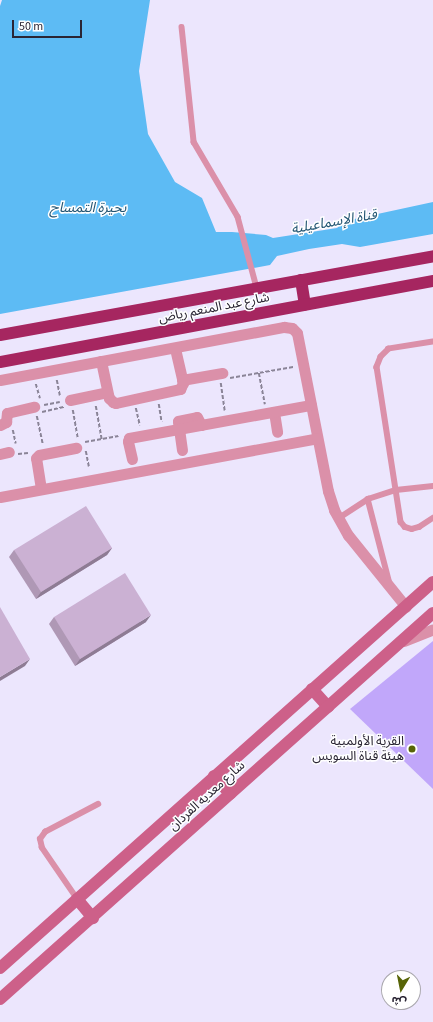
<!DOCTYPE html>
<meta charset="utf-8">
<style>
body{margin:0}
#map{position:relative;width:433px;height:1022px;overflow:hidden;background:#ece6fd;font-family:"Source Sans 3","Noto Sans Arabic",sans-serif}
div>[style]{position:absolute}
.green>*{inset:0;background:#c1a7fa}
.water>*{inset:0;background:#5dbbf4}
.path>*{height:1.5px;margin-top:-0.75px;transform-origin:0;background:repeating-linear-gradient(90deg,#8a8497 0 4px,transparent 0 6px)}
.lane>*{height:5.5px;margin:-2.75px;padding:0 2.75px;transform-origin:2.75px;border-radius:2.75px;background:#db90a9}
.street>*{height:11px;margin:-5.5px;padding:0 5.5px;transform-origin:5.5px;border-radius:5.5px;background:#db90a9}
.secondary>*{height:12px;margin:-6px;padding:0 6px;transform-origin:6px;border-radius:6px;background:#cd6089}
.highway>*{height:12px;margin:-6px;padding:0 6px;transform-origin:6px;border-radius:6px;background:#a62660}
.wall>*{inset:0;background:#af98b5}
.shaded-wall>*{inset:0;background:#8e7c94}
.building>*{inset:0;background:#cbb1d3}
.dots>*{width:11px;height:11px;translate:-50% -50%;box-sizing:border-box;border:2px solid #fff;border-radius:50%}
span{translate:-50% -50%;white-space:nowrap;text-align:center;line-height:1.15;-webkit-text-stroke:3px #fff;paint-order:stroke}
.street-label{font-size:13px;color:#2a2534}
.poi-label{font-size:13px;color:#2a2534}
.right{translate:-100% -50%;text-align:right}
.water-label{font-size:14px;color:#235573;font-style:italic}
.north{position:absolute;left:381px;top:970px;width:40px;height:40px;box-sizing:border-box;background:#fff;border:1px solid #aaa8ae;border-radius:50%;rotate:190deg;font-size:11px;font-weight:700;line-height:16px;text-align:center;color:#2a2534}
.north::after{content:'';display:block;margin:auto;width:14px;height:18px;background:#576407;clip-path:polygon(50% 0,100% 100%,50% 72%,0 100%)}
.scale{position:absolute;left:12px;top:20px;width:70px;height:18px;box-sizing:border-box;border:2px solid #2a2534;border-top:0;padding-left:5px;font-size:12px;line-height:14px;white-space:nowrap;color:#2a2534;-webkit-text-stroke:3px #fff;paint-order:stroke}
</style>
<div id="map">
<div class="green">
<div style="clip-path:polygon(433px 641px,433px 789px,350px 709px)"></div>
</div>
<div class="water">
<div style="clip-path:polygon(2px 0,150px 0,139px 71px,148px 134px,175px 182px,202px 198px,216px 232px,232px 232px,266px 235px,273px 238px,337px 228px,345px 221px,433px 202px,433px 234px,360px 247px,342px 244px,309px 249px,277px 256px,270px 265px,0 314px,0 6px)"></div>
</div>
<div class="path">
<div style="left:259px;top:373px;width:32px;rotate:79deg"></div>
<div style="left:230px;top:378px;width:64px;rotate:-9.9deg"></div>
<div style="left:57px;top:380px;width:16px;rotate:79deg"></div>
<div style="left:221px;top:383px;width:28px;rotate:82deg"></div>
<div style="left:36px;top:384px;width:15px;rotate:74deg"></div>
<div style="left:159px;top:404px;width:18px;rotate:81deg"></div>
<div style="left:44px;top:405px;width:16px;rotate:-11deg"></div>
<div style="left:96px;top:406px;width:34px;rotate:80deg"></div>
<div style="left:136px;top:408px;width:18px;rotate:77deg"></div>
<div style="left:73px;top:410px;width:28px;rotate:80deg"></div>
<div style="left:42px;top:412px;width:23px;rotate:-13deg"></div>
<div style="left:37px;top:416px;width:29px;rotate:78deg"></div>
<div style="left:13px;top:430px;width:14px;rotate:78deg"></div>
<div style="left:85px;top:442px;width:34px;rotate:-10deg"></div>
<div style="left:86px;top:451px;width:16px;rotate:79deg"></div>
<div style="left:18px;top:454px;width:10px;rotate:-6deg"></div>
</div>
<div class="lane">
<div style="left:182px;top:27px;width:116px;rotate:84deg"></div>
<div style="left:194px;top:142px;width:87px;rotate:59.6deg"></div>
<div style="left:238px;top:217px;width:73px;rotate:75deg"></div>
<div style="left:433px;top:342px;width:45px;rotate:171deg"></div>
<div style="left:389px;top:349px;width:11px;rotate:135deg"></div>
<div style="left:381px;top:357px;width:11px;rotate:112deg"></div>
<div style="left:377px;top:367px;width:157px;rotate:81.2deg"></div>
<div style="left:401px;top:522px;width:6px;rotate:51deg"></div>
<div style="left:405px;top:527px;width:7px;rotate:16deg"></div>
<div style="left:412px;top:529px;width:7px;rotate:-16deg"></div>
<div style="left:419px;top:527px;width:17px;rotate:-33deg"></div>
<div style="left:368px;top:499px;width:84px;rotate:75.5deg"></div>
<div style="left:339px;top:518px;width:35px;rotate:-33deg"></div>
<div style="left:368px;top:499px;width:29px;rotate:-18deg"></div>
<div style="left:396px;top:490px;width:37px;rotate:-6deg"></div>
<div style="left:77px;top:899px;width:62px;rotate:-124.5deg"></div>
<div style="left:42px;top:848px;width:9px;rotate:-103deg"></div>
<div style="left:40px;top:839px;width:9px;rotate:-54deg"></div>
<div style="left:45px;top:832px;width:60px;rotate:-27.8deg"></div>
</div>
<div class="street">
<div style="left:101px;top:361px;width:38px;rotate:78deg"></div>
<div style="left:109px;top:398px;width:6px;rotate:45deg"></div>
<div style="left:113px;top:402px;width:3px;rotate:18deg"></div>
<div style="left:116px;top:403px;width:66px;rotate:-12.3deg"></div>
<div style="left:180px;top:389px;width:7px;rotate:-63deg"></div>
<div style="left:183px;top:383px;width:36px;rotate:-103deg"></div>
<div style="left:0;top:380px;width:289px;rotate:-10.6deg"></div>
<div style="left:284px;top:327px;width:8px;rotate:7deg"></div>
<div style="left:292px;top:328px;width:7px;rotate:45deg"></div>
<div style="left:297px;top:333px;width:161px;rotate:78.9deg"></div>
<div style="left:328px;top:491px;width:20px;rotate:72deg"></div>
<div style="left:334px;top:510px;width:29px;rotate:61deg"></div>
<div style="left:348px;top:535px;width:92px;rotate:51.1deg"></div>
<div style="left:182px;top:380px;width:41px;rotate:-9.9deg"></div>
<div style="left:70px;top:400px;width:38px;rotate:-12deg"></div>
<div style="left:274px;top:412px;width:20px;rotate:81deg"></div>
<div style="left:0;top:425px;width:7px;rotate:-27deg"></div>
<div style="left:6px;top:422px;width:9px;rotate:-84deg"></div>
<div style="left:7px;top:413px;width:28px;rotate:-13deg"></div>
<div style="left:182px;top:450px;width:29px;rotate:-98deg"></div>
<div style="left:178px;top:421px;width:19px;rotate:-12deg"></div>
<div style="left:197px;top:417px;width:9px;rotate:63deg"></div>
<div style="left:0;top:454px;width:9px;rotate:-13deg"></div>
<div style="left:132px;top:459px;width:18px;rotate:-103deg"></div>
<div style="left:128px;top:441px;width:3px;rotate:-72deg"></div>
<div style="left:129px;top:438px;width:185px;rotate:-10.3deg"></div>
<div style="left:41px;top:489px;width:31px;rotate:-99deg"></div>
<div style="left:36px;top:458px;width:4px;rotate:-45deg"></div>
<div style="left:39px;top:455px;width:38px;rotate:-11deg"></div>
<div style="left:0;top:497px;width:322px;rotate:-10.5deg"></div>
<div style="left:404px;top:641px;width:31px;rotate:-22deg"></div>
</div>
<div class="secondary">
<div style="left:312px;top:689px;width:24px;rotate:48deg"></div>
<div style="left:214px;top:776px;width:24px;rotate:48deg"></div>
<div style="left:77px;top:899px;width:25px;rotate:50deg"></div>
<div style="left:0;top:968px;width:580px;rotate:-41.72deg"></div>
<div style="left:0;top:999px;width:580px;rotate:-41.72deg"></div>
</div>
<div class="highway">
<div style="left:301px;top:280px;width:25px;rotate:81deg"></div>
<div style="left:0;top:335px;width:440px;rotate:-10.3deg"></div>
<div style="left:0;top:362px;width:441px;rotate:-10.6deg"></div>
</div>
<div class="wall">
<div style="clip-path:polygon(112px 548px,107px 555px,36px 599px,9px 557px,14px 550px)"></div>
<div style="clip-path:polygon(54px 617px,146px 622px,75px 666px,49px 624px)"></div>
</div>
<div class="shaded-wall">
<div style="clip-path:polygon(112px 548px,107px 555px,36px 599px,41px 592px)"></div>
<div style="clip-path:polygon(151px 615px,146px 622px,75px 666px,80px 659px)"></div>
<div style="clip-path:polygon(30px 659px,25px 666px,0 681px,0 677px)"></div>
</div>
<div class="building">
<div style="clip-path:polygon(86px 506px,112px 548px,41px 592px,14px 550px)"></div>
<div style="clip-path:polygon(125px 573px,151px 615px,80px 659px,54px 617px)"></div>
<div style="clip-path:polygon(0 607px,30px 659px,0 677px)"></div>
</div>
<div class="dots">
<div style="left:412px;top:749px;background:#576407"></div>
</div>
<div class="street-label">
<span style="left:214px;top:308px;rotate:-11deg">شارع عبد المنعم رياض</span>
<span style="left:207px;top:796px;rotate:-42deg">شارع معديه الفردان</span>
</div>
<div class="poi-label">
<span class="right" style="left:404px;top:749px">القرية الأولمبية<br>هيئة قناة السويس</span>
</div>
<div class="water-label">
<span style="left:88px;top:208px">بحيرة التمساح</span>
<span style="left:334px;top:222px;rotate:-10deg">قناة الإسماعيلية</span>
</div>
<div class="north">ش</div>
<div class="scale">50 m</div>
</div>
